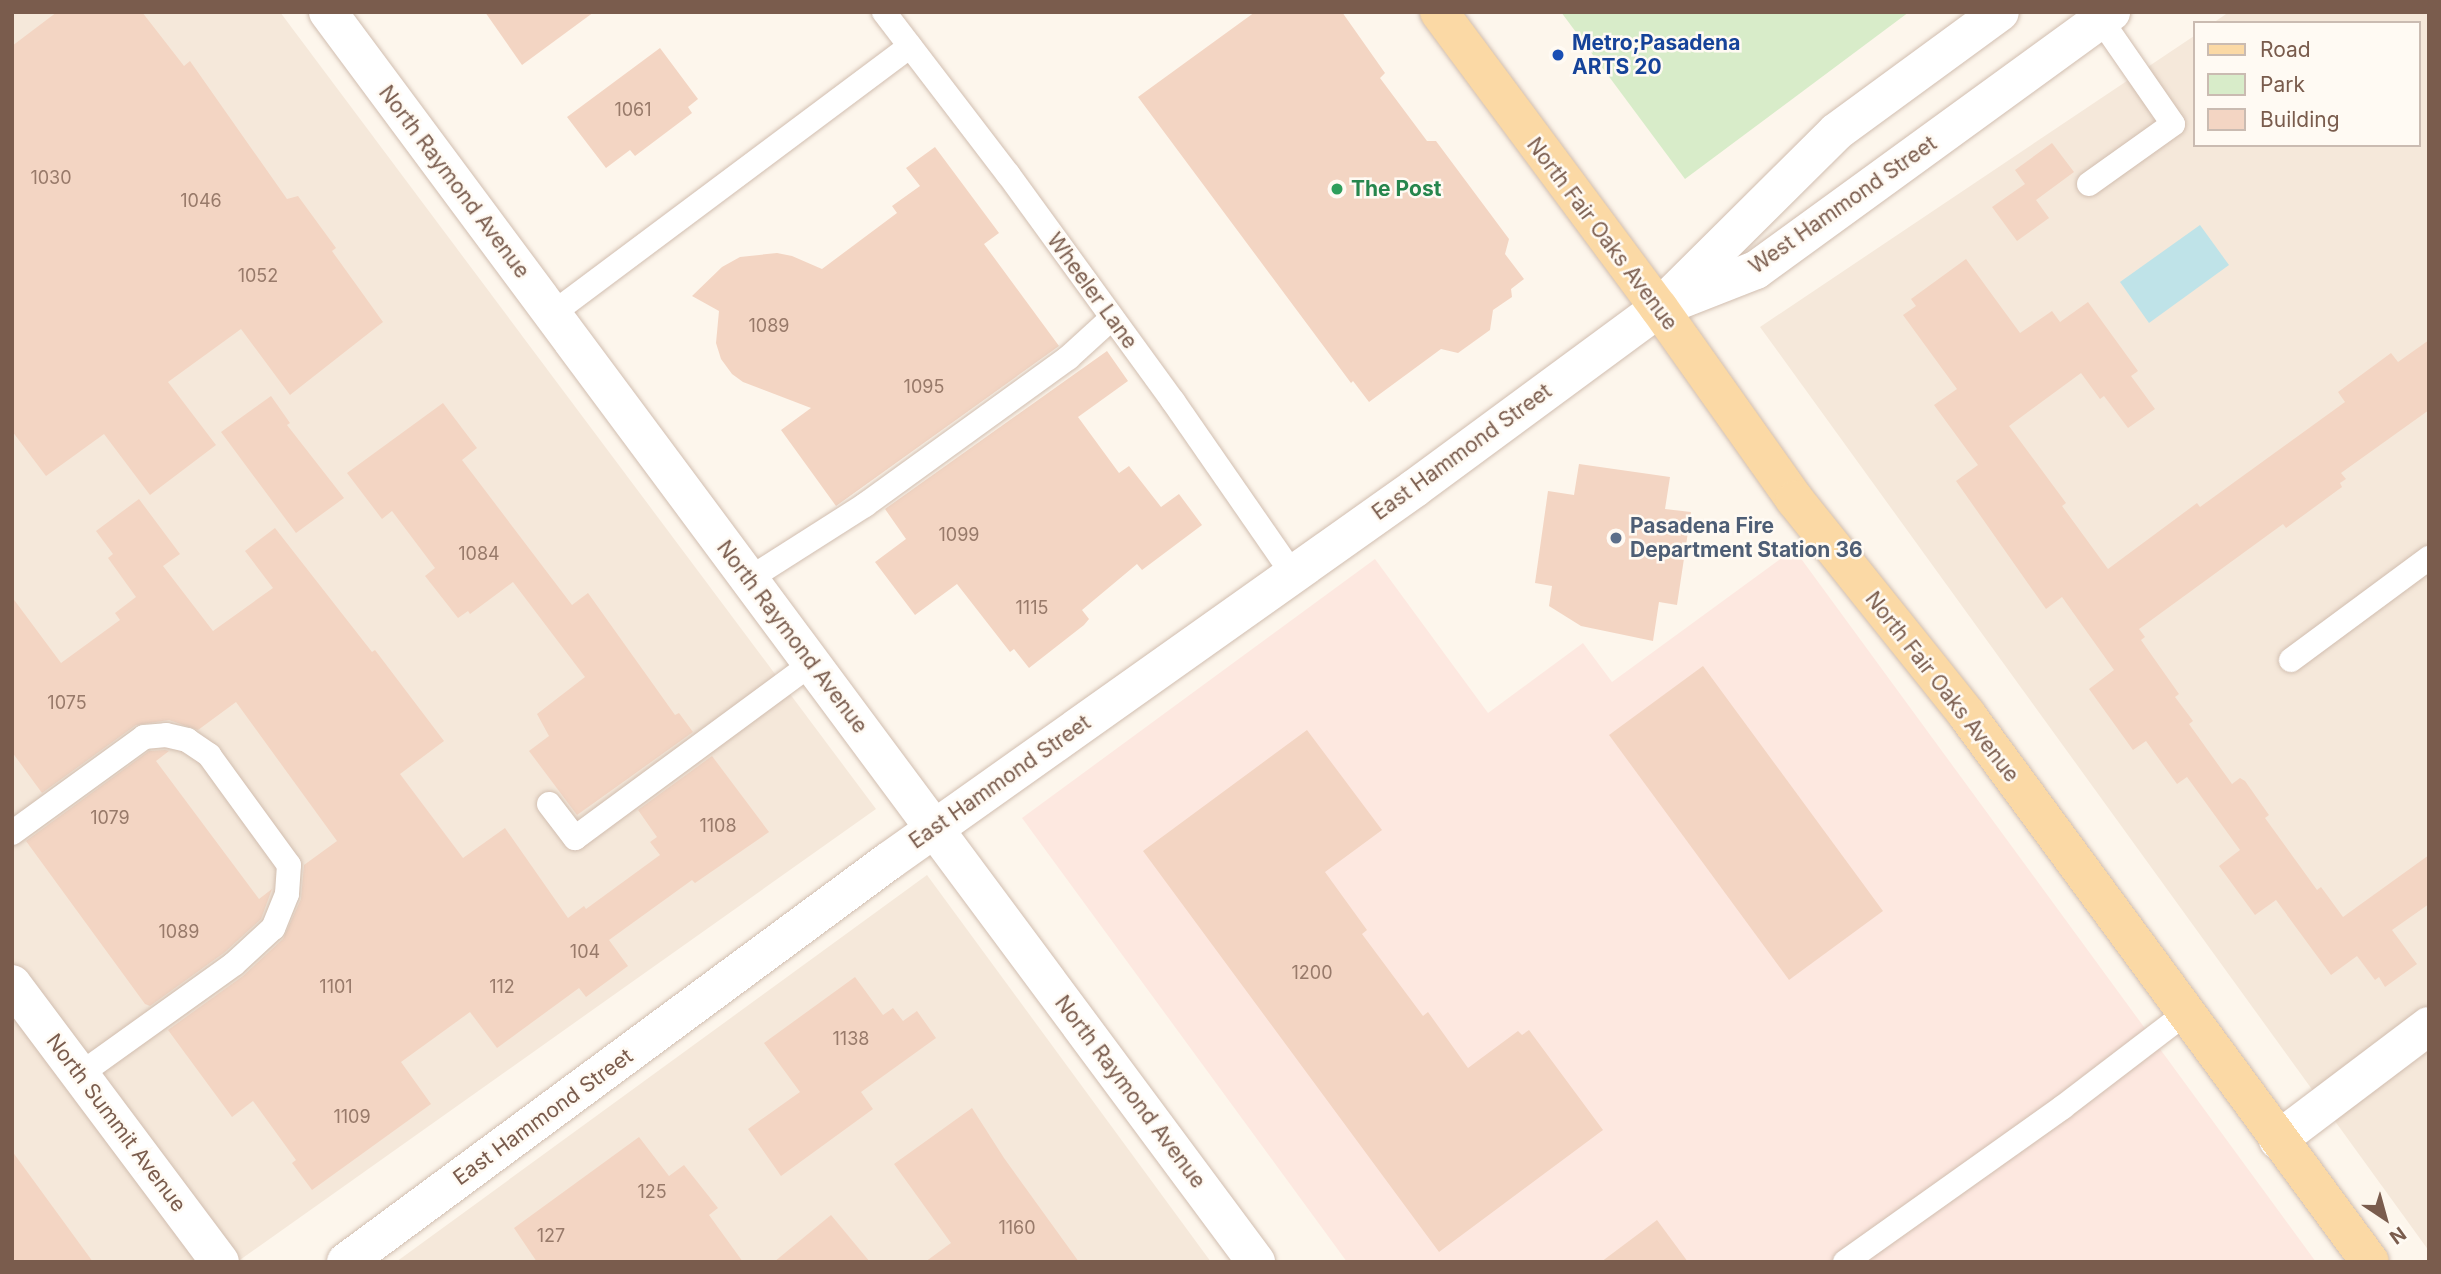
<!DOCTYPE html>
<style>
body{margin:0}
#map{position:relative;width:2441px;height:1274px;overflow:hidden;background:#fdf6ec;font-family:Inter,sans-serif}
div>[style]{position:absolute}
.residential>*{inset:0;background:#f5e8da}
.commercial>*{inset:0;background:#fde8e0}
.green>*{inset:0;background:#d8ecc9}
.water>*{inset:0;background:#bfe3e8}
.building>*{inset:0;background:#f3d5c3}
.roads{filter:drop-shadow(0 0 2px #d1beb0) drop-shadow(0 0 2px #d1beb0)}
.service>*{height:24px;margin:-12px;padding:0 12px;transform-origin:12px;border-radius:12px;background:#fff}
.minor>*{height:38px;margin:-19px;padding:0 19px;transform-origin:19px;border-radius:19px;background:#fff}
.tertiary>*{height:38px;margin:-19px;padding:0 19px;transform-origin:19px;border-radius:19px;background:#fff}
.primary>*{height:38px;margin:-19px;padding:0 19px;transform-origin:19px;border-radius:19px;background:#fbd9a5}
.dots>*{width:19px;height:19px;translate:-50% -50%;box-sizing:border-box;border:4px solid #fffaf3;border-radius:50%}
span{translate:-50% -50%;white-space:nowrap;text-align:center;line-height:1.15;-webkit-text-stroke:5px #fffaf3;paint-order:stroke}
.number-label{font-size:18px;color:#987a6a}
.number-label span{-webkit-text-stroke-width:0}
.transit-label{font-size:21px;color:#164399;font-weight:700}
.left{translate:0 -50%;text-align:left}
.street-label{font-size:21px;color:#7a5c4d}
.leisure-label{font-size:21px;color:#27864d;font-weight:700}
.service-label{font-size:21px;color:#4e5e75;font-weight:700}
.frame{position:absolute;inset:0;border:14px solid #7a5c4d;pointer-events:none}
.legend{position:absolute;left:2193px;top:21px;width:228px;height:126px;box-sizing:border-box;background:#fffaf3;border:2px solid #cabbb1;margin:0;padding:9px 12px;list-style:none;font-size:21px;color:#7a5c4d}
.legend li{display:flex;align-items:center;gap:14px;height:35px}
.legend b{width:35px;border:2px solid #cabbb1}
.north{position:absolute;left:2350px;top:1183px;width:70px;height:70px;-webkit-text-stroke:5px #fffaf3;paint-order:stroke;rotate:144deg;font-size:19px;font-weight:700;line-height:28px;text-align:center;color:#7a5c4d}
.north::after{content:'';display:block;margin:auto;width:24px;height:32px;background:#7a5c4d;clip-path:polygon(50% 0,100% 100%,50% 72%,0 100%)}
</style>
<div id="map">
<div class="residential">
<div style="clip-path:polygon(12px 12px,280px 12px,876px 809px,237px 1262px,12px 1262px)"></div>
<div style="clip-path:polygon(2229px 12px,2429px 12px,2429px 1251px,1760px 327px,2194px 36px,2194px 145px,2418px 145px,2418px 23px,2213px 23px)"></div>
<div style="clip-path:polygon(927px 875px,1211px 1262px,396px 1262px)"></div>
</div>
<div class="commercial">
<div style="clip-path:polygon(1794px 549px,2316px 1262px,1347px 1262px,1022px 818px,1375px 559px,1488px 713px,1583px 643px,1612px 682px)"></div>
</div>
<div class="green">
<div style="clip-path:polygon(1561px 12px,1909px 12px,1685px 179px)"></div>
</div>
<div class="water">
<div style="clip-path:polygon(2200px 225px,2229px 265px,2149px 323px,2120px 282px)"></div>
</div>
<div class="building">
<div style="clip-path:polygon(57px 12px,142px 12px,184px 66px,190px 61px,287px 199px,298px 196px,336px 248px,332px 251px,383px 322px,290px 395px,241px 329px,168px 382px,216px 445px,150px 495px,104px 434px,46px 476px,12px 431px,12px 46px)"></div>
<div style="clip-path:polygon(485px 12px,594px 12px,522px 65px)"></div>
<div style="clip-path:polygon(1255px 12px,1342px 12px,1385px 73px,1380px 78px,1427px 141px,1436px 141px,1509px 239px,1505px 254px,1524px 279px,1511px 289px,1512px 297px,1493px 310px,1490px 330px,1458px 353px,1441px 349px,1369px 402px,1353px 381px,1351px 383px,1138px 97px)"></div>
<div style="clip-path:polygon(660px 48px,698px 99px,688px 107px,692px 113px,635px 156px,630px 150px,606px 168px,567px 117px)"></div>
<div style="clip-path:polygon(2052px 143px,2074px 172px,2036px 200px,2049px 218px,2017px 241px,1992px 207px,2025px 184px,2015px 170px)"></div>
<div style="clip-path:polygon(935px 147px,999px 233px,984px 244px,1059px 346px,836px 506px,781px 430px,811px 408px,743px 382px,732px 374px,721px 359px,716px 343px,719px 311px,692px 296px,722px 267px,740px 257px,777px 253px,792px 256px,822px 269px,897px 213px,892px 206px,920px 186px,906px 168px)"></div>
<div style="clip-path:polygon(1966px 259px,2020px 333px,2052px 311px,2060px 322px,2088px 302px,2138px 371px,2131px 376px,2155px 409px,2128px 428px,2104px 396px,2100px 399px,2081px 373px,2009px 426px,2066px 503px,2062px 506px,2108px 569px,2197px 503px,2200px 507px,2345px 402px,2338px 392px,2391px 353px,2398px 362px,2429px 340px,2429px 410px,2341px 473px,2346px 479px,2340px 483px,2342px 487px,2286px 528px,2283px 524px,2139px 629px,2145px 637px,2141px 640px,2179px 694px,2175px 697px,2193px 721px,2189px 724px,2232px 784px,2240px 778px,2245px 781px,2269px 815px,2265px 818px,2317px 890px,2321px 887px,2343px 917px,2429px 855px,2429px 904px,2392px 930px,2417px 964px,2385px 987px,2379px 977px,2375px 980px,2357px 956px,2331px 975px,2276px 900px,2255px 915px,2219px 866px,2240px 850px,2187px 777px,2177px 784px,2146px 741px,2133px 750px,2089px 689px,2114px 670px,2062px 597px,2046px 609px,1956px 481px,1978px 465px,1934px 405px,1957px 389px,1903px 315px,1916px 306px,1911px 299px)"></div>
<div style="clip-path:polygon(1107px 351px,1128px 381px,1078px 417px,1119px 473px,1129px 466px,1161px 507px,1179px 494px,1202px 525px,1142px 570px,1137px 564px,1082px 610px,1089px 619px,1084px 625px,1029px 668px,1014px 649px,1010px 652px,957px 584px,915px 615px,875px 562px,906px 539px,885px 509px)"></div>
<div style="clip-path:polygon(271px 396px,290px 423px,287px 425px,344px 498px,296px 533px,221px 432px)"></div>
<div style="clip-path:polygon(443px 403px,477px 448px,462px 460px,572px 605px,588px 593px,675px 715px,679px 713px,693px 732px,577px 815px,529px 751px,549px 736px,537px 714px,585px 677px,513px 582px,470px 614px,468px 611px,458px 618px,425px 576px,435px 568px,392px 511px,382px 519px,347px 473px)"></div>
<div style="clip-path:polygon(1579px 464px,1670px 477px,1665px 509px,1691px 512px,1677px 605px,1659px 602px,1653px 641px,1581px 626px,1549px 606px,1552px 586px,1535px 583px,1548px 491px,1574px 495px)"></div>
<div style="clip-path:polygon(139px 499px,180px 554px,163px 566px,213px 631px,273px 588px,245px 551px,275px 528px,372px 652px,375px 650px,444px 741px,400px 774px,463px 858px,505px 828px,568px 918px,584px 906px,586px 909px,660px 855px,650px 842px,657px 837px,638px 810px,712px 756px,769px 832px,695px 883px,692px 880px,609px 940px,628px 966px,586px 997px,579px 988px,497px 1048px,470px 1012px,401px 1062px,431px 1104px,312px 1190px,292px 1163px,296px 1160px,253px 1101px,232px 1117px,168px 1030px,243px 976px,283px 939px,301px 899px,304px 865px,337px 841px,236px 702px,198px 730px,169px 720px,136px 725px,42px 793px,12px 752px,12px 597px,61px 663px,120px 620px,115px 613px,136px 597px,108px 558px,113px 554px,96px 531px)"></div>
<div style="clip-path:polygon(1703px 666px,1883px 911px,1789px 980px,1609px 735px)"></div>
<div style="clip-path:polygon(1307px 730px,1382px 830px,1325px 872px,1367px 930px,1362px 934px,1423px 1016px,1428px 1012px,1468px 1068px,1518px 1031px,1522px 1035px,1529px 1030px,1603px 1130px,1439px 1252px,1143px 851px)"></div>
<div style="clip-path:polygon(165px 750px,169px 751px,156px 761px,259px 899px,272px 889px,261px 919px,225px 952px,150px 1006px,145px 1004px,26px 841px,149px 751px)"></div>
<div style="clip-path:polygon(855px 977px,883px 1015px,893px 1008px,903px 1021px,917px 1011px,936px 1038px,861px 1092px,873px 1109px,781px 1176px,748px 1129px,800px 1092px,764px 1043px)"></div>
<div style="clip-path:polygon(972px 1108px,1004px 1158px,1079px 1262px,925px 1262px,951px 1243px,894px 1164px)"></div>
<div style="clip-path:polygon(639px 1137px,669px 1176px,684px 1165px,718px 1208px,709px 1215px,743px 1262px,537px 1262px,514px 1228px)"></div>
<div style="clip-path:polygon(12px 1151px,93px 1262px,12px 1262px)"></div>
<div style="clip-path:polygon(831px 1215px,870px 1262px,774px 1262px)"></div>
<div style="clip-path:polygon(1657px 1220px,1688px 1262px,1601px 1262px)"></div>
</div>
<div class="roads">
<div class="service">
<div style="left:884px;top:12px;width:204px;rotate:52.6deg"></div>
<div style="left:1008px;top:174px;width:281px;rotate:54deg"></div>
<div style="left:1173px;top:401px;width:211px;rotate:55.3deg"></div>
<div style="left:2089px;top:184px;width:103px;rotate:-35.5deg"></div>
<div style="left:2173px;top:124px;width:126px;rotate:-124.7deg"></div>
<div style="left:552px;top:314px;width:447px;rotate:-36.8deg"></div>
<div style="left:749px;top:579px;width:138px;rotate:-32.5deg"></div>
<div style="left:865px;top:505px;width:251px;rotate:-35.9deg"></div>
<div style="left:1068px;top:358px;width:59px;rotate:-42.3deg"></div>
<div style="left:2291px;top:660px;width:172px;rotate:-36.5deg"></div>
<div style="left:549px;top:804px;width:43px;rotate:52.6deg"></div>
<div style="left:575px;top:838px;width:295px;rotate:-36.4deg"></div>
<div style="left:12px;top:833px;width:163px;rotate:-36deg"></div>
<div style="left:144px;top:737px;width:22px;rotate:-5deg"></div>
<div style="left:166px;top:735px;width:22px;rotate:13deg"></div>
<div style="left:187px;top:740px;width:27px;rotate:34deg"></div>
<div style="left:209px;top:755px;width:136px;rotate:54deg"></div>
<div style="left:289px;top:865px;width:29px;rotate:94deg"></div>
<div style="left:287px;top:894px;width:37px;rotate:112deg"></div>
<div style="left:273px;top:928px;width:53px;rotate:137.3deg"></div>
<div style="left:234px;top:964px;width:191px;rotate:144.4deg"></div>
<div style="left:1845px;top:1262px;width:267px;rotate:-35.4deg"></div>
<div style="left:2063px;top:1107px;width:155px;rotate:-37.4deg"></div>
</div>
<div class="minor">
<div style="left:12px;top:984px;width:347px;rotate:53.2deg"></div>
<div style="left:2278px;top:1140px;width:189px;rotate:-37.1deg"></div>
<div style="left:346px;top:1262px;width:675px;rotate:-36.45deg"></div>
<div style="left:889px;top:861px;width:645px;rotate:-35.34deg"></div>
<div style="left:1415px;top:488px;width:303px;rotate:-36.4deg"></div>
</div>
<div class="tertiary">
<div style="left:328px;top:12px;width:1557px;rotate:53.41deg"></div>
<div style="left:1669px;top:298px;width:235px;rotate:-44.8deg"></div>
<div style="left:1836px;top:132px;width:203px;rotate:-36.2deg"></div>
<div style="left:1659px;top:308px;width:104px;rotate:-21.4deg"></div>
<div style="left:1756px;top:270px;width:439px;rotate:-36deg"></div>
</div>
<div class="primary">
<div style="left:1439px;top:12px;width:369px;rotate:53.4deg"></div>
<div style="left:1659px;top:308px;width:235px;rotate:54.7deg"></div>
<div style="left:1795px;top:500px;width:275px;rotate:51.3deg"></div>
<div style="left:1967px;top:715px;width:679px;rotate:53.62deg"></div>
</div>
</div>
<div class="dots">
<div style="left:1558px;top:55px;background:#1a4fb4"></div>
<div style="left:1337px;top:189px;background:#2e9e5b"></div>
<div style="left:1616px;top:538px;background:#5c6f8a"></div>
</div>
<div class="number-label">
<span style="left:633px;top:110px">1061</span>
<span style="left:51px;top:178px">1030</span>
<span style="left:201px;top:201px">1046</span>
<span style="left:258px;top:276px">1052</span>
<span style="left:769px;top:326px">1089</span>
<span style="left:924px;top:387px">1095</span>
<span style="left:959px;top:535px">1099</span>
<span style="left:479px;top:554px">1084</span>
<span style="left:1032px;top:608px">1115</span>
<span style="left:67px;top:703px">1075</span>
<span style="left:110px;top:818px">1079</span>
<span style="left:718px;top:826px">1108</span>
<span style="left:179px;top:932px">1089</span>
<span style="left:585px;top:952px">104</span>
<span style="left:1312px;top:973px">1200</span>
<span style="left:336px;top:987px">1101</span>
<span style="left:502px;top:987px">112</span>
<span style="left:851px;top:1039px">1138</span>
<span style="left:352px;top:1117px">1109</span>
<span style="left:652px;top:1192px">125</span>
<span style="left:1017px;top:1228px">1160</span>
<span style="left:551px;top:1236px">127</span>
</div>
<div class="transit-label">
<span class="left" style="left:1572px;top:55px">Metro;Pasadena<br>ARTS 20</span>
</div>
<div class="street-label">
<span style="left:454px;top:182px;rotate:53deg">North Raymond Avenue</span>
<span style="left:1843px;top:205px;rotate:-35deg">West Hammond Street</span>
<span style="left:1602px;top:234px;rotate:53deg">North Fair Oaks Avenue</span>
<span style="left:1092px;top:291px;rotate:54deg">Wheeler Lane</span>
<span style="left:1462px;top:452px;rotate:-36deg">East Hammond Street</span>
<span style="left:792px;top:637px;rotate:53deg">North Raymond Avenue</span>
<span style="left:1942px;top:687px;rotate:52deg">North Fair Oaks Avenue</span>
<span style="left:1000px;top:782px;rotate:-35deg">East Hammond Street</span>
<span style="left:1130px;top:1092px;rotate:53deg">North Raymond Avenue</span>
<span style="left:543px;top:1117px;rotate:-36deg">East Hammond Street</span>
<span style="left:116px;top:1123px;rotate:53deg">North Summit Avenue</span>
</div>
<div class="leisure-label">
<span class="left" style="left:1351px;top:189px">The Post</span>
</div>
<div class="service-label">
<span class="left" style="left:1630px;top:538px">Pasadena Fire<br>Department Station 36</span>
</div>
<div class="frame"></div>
<ul class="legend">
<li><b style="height:9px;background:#fbd9a5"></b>Road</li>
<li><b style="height:19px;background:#d8ecc9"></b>Park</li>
<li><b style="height:19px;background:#f3d5c3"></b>Building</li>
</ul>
<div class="north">N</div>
</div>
